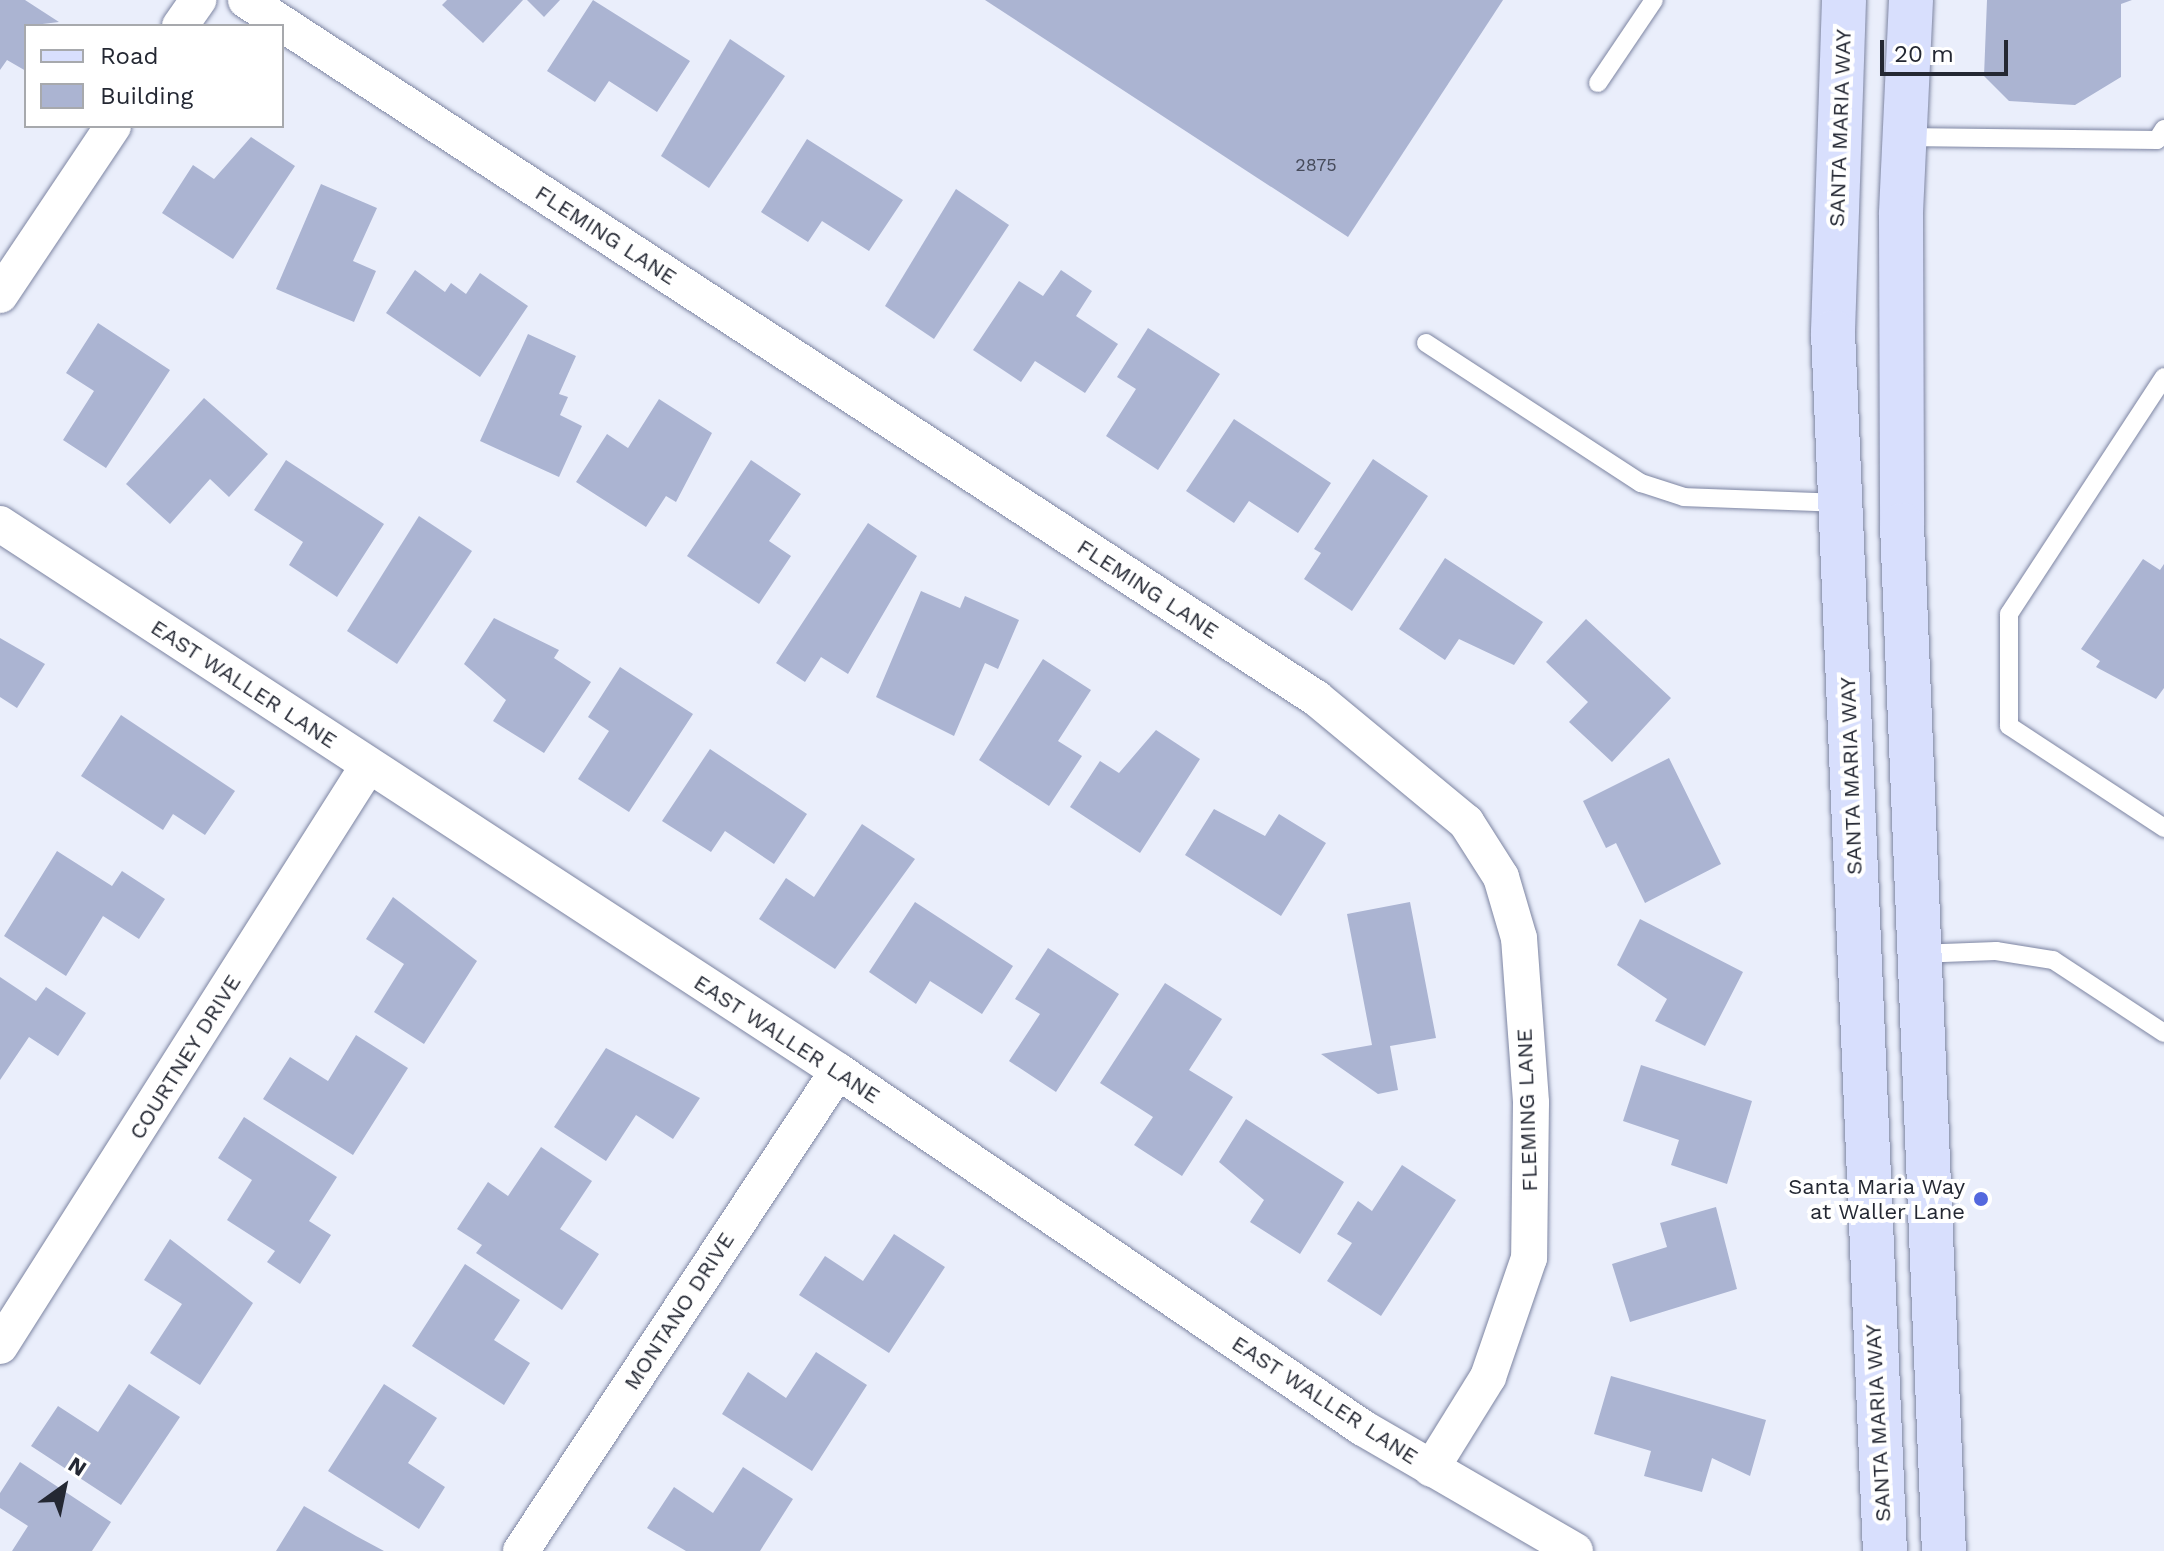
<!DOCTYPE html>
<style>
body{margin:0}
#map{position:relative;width:2164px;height:1551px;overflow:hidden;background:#eaeefb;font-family:"Work Sans",sans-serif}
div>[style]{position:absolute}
.building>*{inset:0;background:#abb4d2}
.roads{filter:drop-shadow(0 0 2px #7d85a2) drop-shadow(0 0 2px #7d85a2)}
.lane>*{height:18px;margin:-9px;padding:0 9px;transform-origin:9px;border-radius:9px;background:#fff}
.street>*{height:36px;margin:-18px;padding:0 18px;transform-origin:18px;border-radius:18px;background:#fff}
.secondary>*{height:44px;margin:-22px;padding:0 22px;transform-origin:22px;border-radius:22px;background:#d8dffd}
.dots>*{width:22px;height:22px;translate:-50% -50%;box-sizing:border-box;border:4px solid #fff;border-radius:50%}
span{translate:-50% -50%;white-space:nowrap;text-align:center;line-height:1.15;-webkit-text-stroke:8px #fff;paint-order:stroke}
.number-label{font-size:18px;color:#464b5b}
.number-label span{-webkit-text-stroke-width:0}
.street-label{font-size:22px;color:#242833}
.poi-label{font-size:22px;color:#242833}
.right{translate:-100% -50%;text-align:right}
.legend{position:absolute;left:24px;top:24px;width:260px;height:104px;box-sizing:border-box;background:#fff;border:2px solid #a7a9ad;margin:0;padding:10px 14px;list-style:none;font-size:24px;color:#242833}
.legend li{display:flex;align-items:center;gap:16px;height:40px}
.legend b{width:40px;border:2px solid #a7a9ad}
.north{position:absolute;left:24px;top:1447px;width:80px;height:80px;-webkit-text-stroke:6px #fff;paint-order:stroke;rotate:33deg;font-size:22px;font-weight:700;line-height:32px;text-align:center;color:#242833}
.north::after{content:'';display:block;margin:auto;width:28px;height:36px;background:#242833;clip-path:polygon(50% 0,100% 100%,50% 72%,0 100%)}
.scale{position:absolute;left:1880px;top:40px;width:128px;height:36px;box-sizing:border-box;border:4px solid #242833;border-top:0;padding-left:10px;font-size:24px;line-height:28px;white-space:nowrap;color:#242833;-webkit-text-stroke:6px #fff;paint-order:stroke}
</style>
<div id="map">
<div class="building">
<div style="clip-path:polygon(0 0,25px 0,59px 22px,26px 26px,26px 71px,7px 60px,0 70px)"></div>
<div style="clip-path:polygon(447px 0,523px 0,483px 43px,442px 5px)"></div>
<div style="clip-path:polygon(527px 0,560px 0,544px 17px)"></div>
<div style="clip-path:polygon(593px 0,690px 61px,657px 112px,609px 81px,595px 102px,547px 71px)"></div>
<div style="clip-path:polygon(985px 0,1503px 0,1348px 237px)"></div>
<div style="clip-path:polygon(1987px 0,2132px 0,2121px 4px,2121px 77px,2075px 105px,2009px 101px,1984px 76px)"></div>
<div style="clip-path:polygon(730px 39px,785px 76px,709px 188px,661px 156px)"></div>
<div style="clip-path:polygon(251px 137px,295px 166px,233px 259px,162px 213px,193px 165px,214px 179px)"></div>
<div style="clip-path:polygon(807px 139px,903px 200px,869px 251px,822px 221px,808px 242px,761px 212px)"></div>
<div style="clip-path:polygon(321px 184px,377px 208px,353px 261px,376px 271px,354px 322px,276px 289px)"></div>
<div style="clip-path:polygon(956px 189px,1009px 225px,934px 339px,885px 306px)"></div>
<div style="clip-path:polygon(415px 270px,445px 292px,451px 283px,466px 294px,480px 273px,528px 306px,480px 377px,386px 313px)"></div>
<div style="clip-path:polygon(1061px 270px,1092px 291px,1076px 316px,1118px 344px,1085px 393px,1035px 361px,1021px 382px,973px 350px,1019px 281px,1043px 296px)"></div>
<div style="clip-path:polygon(98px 323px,170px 370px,106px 468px,63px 440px,94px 391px,66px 373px)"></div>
<div style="clip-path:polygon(1148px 328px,1220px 374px,1158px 470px,1106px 436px,1136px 389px,1117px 377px)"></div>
<div style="clip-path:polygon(528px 334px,576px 356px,559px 394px,568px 397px,560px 415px,582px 426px,559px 477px,480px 441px)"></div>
<div style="clip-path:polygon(204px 398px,268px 454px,229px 497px,210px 479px,170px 524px,126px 484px)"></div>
<div style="clip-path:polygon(659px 399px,712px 433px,676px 502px,666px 496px,646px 527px,576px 482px,607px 434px,628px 448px)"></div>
<div style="clip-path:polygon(1234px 419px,1331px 483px,1298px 533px,1249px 501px,1234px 523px,1186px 491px)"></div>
<div style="clip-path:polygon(1373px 459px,1428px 496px,1352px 611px,1304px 579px,1321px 553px,1314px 549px)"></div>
<div style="clip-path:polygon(286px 460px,384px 524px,337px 597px,289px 565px,303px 542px,254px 510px)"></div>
<div style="clip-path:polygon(751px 460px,801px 494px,769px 541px,791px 556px,759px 604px,687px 556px)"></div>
<div style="clip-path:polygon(419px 516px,472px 551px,397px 664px,347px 631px)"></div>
<div style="clip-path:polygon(868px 523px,917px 556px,848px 674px,821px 657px,805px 682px,776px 663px)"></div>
<div style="clip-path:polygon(1445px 558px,1543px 622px,1514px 665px,1459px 639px,1445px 660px,1399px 629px)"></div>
<div style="clip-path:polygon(2143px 559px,2160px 570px,2164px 564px,2164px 688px,2156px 699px,2096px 667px,2100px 661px,2081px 649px)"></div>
<div style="clip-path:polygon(921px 591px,960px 608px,965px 596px,1019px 620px,998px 669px,985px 663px,954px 736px,876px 697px)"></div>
<div style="clip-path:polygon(494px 618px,559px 650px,554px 658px,591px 682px,544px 753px,493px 721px,506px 700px,464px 664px)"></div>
<div style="clip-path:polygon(1586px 619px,1671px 698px,1612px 762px,1569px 722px,1588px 702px,1546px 662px)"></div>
<div style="clip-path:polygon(0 638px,45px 664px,17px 708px,0 697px)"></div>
<div style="clip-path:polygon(1043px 659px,1091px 690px,1058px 741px,1082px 756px,1049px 806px,979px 760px)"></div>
<div style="clip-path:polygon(620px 667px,693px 714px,629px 812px,578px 779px,609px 731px,588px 717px)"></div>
<div style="clip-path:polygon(121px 715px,235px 791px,205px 835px,173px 814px,163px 830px,81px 776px)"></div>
<div style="clip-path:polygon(1156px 730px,1200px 759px,1140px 853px,1070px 807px,1100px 761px,1119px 773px)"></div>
<div style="clip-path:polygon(710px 749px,807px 814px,774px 864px,725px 831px,711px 852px,662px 821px)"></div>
<div style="clip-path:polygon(1669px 758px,1721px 864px,1645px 903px,1616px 843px,1606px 848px,1583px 801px)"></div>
<div style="clip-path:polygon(1214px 809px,1265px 836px,1279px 814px,1326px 843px,1281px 916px,1185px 855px)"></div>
<div style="clip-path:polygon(862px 824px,915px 859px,835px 969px,759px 919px,786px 878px,814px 897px)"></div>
<div style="clip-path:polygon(57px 851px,112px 886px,122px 871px,165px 899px,139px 939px,103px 916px,66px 976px,4px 936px)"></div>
<div style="clip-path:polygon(393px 897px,477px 961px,424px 1044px,374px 1012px,404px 964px,366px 939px)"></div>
<div style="clip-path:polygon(915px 902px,1013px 966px,982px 1014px,930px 981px,916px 1004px,869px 972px)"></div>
<div style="clip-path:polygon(1410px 902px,1436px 1038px,1390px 1046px,1398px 1090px,1378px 1094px,1321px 1054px,1372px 1045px,1347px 914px)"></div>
<div style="clip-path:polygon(1640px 919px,1743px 972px,1705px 1046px,1655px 1021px,1667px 999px,1617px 965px)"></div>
<div style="clip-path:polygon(1048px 948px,1119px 994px,1056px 1092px,1009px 1061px,1040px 1014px,1015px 999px)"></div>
<div style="clip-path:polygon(0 977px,36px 1001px,46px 987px,86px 1013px,58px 1056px,29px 1037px,0 1080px)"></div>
<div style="clip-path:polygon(1165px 983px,1222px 1019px,1189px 1070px,1233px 1097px,1182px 1176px,1134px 1145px,1153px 1117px,1100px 1083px)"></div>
<div style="clip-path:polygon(356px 1035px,408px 1068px,353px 1155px,263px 1099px,290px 1057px,328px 1081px)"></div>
<div style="clip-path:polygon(606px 1048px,700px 1098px,673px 1139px,636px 1115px,606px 1161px,554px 1127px)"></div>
<div style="clip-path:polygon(1641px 1065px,1752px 1101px,1727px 1184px,1671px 1165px,1679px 1140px,1623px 1121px)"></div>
<div style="clip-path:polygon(244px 1117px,337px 1177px,309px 1221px,331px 1235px,300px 1284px,267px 1262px,275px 1251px,227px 1220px,252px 1180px,218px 1158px)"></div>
<div style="clip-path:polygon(1246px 1119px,1344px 1182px,1300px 1254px,1250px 1222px,1264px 1200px,1219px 1162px)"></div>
<div style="clip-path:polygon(541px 1147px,592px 1181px,560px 1229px,599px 1254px,562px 1310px,476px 1253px,482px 1245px,457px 1229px,488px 1182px,508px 1196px)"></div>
<div style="clip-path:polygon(1402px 1165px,1456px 1200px,1381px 1316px,1327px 1281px,1352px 1243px,1337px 1234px,1358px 1201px,1372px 1211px)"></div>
<div style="clip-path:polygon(1716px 1207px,1737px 1289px,1630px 1322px,1612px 1264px,1667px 1247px,1660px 1223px)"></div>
<div style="clip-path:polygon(894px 1234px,945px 1267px,889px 1353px,799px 1295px,825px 1256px,863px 1281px)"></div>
<div style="clip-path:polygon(170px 1239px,253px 1303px,200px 1385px,150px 1353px,182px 1304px,144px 1280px)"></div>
<div style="clip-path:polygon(465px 1264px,520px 1300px,494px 1340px,530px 1363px,504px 1405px,412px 1346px)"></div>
<div style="clip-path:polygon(816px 1352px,867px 1385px,812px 1471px,722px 1414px,748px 1372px,786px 1398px)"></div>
<div style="clip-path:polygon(1611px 1376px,1766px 1420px,1750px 1476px,1712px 1458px,1702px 1492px,1644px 1476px,1651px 1451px,1594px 1434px)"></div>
<div style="clip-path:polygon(129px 1384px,180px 1417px,121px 1505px,31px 1446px,58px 1406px,98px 1432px)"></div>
<div style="clip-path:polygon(384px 1384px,437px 1418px,408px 1463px,445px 1487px,419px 1529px,328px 1471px)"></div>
<div style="clip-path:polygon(20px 1462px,111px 1522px,92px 1551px,12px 1551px,28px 1526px,0 1508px,0 1493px)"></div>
<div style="clip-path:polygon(743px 1467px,793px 1499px,760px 1551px,686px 1551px,647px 1528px,674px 1487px,713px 1513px)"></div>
<div style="clip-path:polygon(304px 1506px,356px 1536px,384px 1551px,276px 1551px)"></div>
</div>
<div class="roads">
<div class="lane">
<div style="left:1598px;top:83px;width:100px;rotate:-56deg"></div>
<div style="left:1904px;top:137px;width:253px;rotate:0.7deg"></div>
<div style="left:2157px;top:140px;width:13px;rotate:-58deg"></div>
<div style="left:1426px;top:343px;width:257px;rotate:33.1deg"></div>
<div style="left:1641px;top:483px;width:45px;rotate:18deg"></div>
<div style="left:1684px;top:497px;width:156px;rotate:2.2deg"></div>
<div style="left:2164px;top:377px;width:283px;rotate:123.2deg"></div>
<div style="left:2009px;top:614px;width:112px;rotate:90deg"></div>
<div style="left:2009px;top:726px;width:186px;rotate:33.3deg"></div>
<div style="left:1917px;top:954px;width:79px;rotate:-2.2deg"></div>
<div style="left:1996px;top:951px;width:58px;rotate:9deg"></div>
<div style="left:2053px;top:960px;width:133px;rotate:33.3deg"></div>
</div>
<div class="street">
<div style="left:246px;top:0;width:1278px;rotate:33.12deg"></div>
<div style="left:1316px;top:698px;width:195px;rotate:39.6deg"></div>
<div style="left:1466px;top:822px;width:65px;rotate:57.5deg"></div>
<div style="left:1501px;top:877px;width:64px;rotate:73.6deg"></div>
<div style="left:1519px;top:938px;width:165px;rotate:85.8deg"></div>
<div style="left:1531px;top:1103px;width:155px;rotate:90.7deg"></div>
<div style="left:1529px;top:1258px;width:126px;rotate:109deg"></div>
<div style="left:1488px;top:1377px;width:108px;rotate:121.8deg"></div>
<div style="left:180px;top:26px;width:32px;rotate:-55deg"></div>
<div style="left:0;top:295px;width:203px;rotate:-56.2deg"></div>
<div style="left:0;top:524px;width:1001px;rotate:33.13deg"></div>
<div style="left:838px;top:1071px;width:635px;rotate:34.22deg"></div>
<div style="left:1363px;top:1428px;width:245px;rotate:30.1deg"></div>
<div style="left:0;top:1346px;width:687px;rotate:-57.61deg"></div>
<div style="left:521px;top:1551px;width:575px;rotate:-56.56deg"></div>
</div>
<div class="secondary">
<div style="left:1844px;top:0;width:332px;rotate:91.9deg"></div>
<div style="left:1833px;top:332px;width:1220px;rotate:87.56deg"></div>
<div style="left:1911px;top:0;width:215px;rotate:92.7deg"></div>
<div style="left:1901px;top:215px;width:310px;rotate:89.8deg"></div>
<div style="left:1902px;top:525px;width:1027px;rotate:87.66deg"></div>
</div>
</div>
<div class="dots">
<div style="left:1981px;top:1199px;background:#5468de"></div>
</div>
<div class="number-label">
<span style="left:1316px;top:165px">2875</span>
</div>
<div class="street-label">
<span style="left:1840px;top:128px;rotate:-88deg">SANTA MARIA WAY</span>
<span style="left:606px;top:235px;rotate:33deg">FLEMING LANE</span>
<span style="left:1148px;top:589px;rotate:33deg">FLEMING LANE</span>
<span style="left:244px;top:684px;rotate:33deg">EAST WALLER LANE</span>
<span style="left:1851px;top:776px;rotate:-92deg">SANTA MARIA WAY</span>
<span style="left:787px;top:1039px;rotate:33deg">EAST WALLER LANE</span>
<span style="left:185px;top:1057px;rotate:-58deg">COURTNEY DRIVE</span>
<span style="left:1527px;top:1110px;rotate:-92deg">FLEMING LANE</span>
<span style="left:679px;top:1311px;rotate:-57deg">MONTANO DRIVE</span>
<span style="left:1325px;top:1400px;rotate:33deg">EAST WALLER LANE</span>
<span style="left:1878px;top:1423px;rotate:-93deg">SANTA MARIA WAY</span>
</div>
<div class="poi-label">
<span class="right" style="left:1965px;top:1199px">Santa Maria Way<br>at Waller Lane</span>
</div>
<ul class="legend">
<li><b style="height:10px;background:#d8dffd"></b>Road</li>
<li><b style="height:22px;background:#abb4d2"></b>Building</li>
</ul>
<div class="north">N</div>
<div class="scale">20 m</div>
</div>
